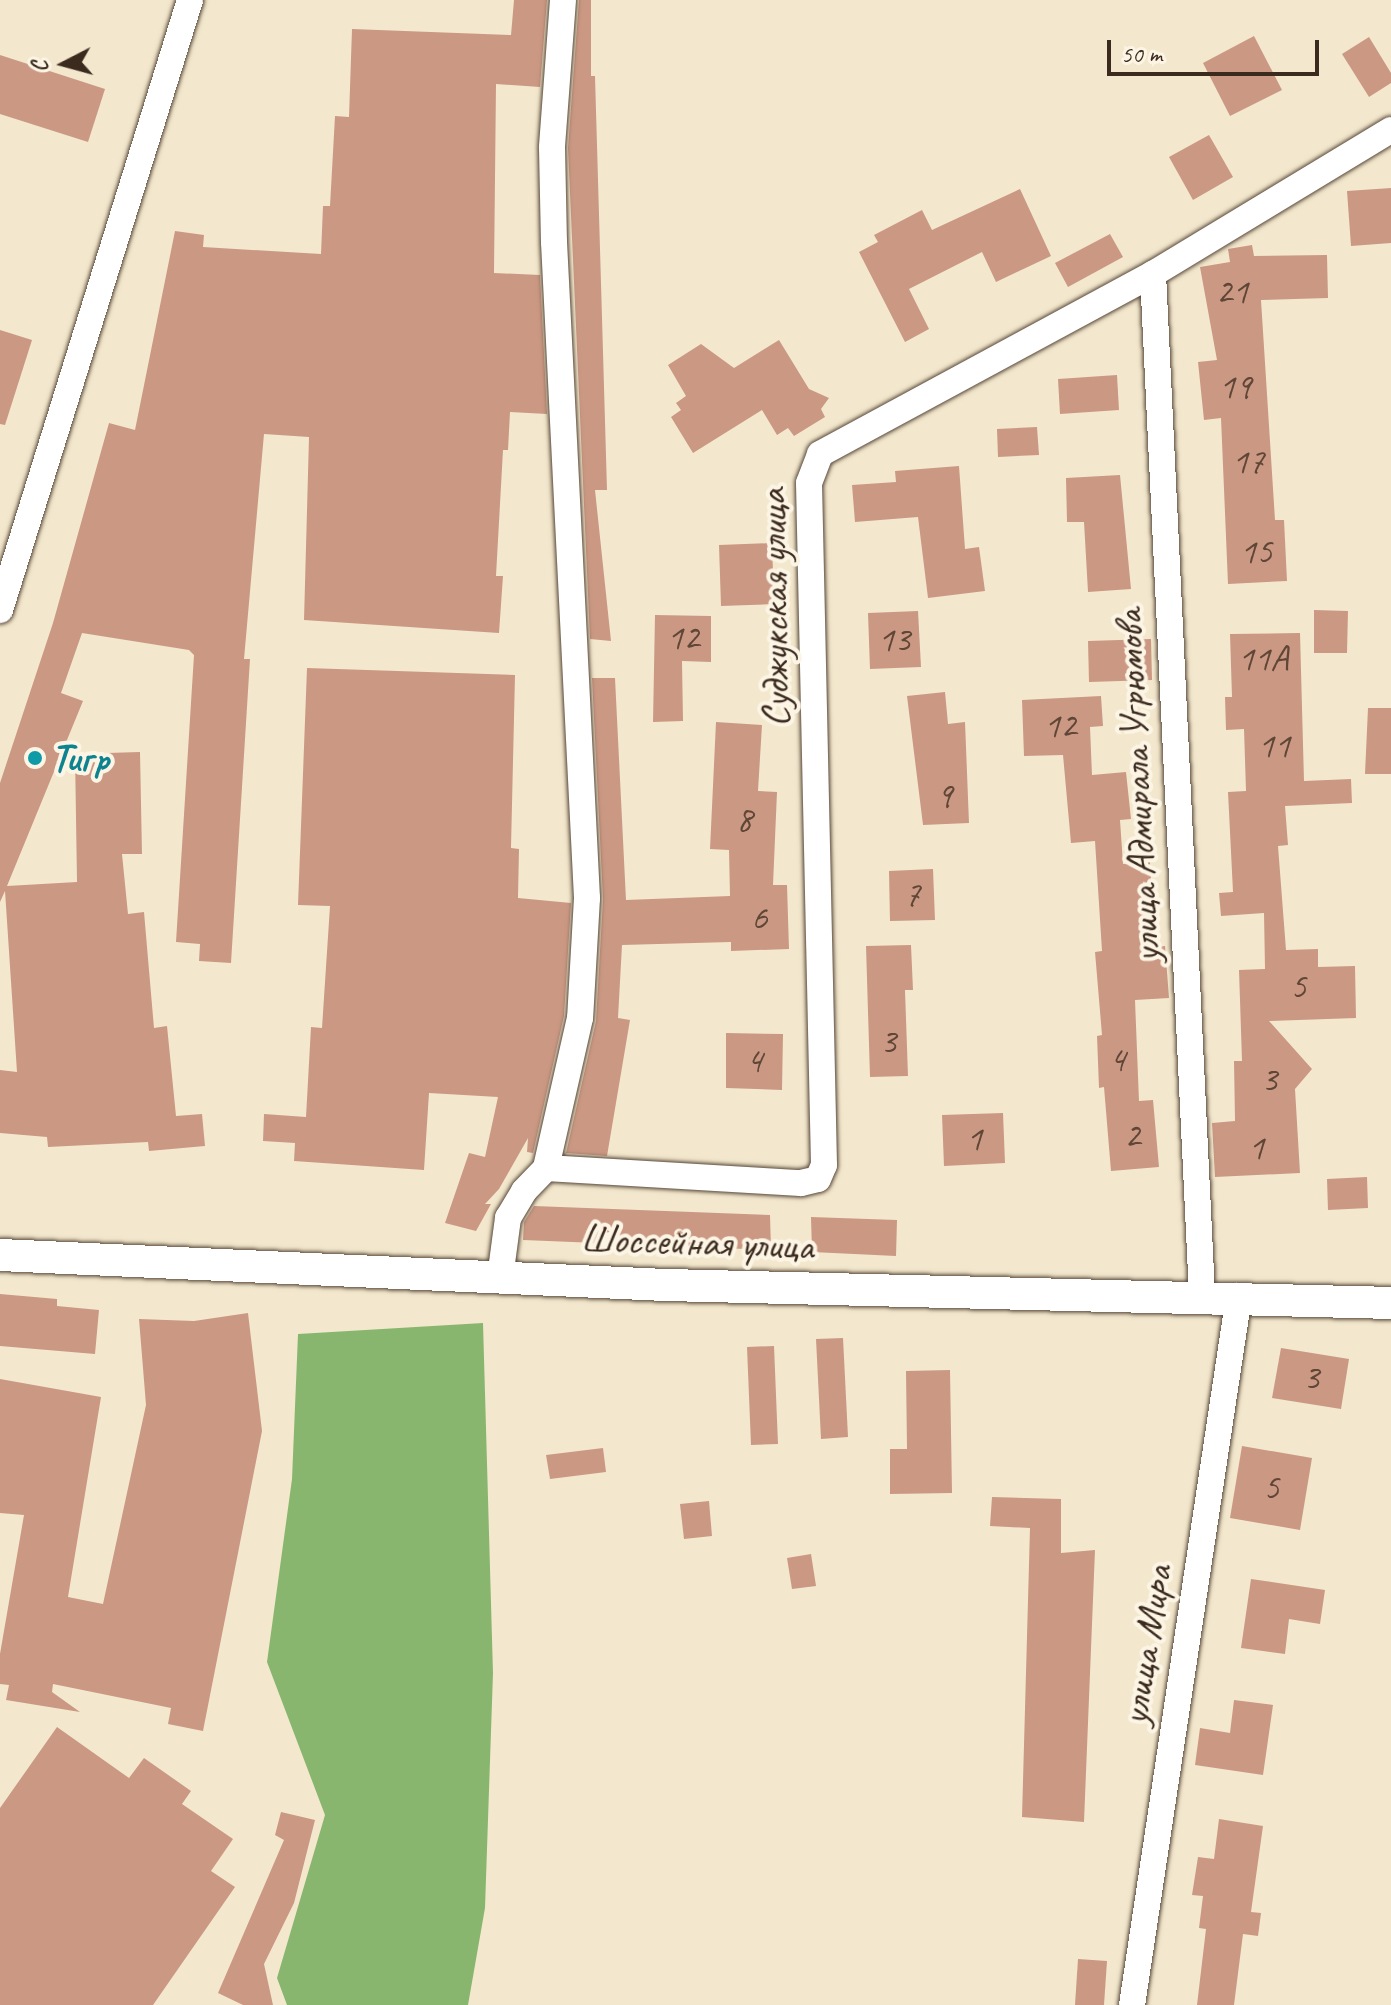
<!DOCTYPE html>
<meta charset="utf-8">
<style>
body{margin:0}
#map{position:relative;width:1391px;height:2005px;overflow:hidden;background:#f3e8cd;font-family:Caveat,sans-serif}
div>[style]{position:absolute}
.forest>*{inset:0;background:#89b66f}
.building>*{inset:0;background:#cb9883}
.roads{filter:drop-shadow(0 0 2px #574638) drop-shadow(0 0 2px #574638)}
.minor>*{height:26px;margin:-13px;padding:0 13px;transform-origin:13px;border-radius:13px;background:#fff}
.tertiary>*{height:32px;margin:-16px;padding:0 16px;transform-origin:16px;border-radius:16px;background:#fff}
.dots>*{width:22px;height:22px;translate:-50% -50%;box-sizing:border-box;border:4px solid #fcf5e5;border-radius:50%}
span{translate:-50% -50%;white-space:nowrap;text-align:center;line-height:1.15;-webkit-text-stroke:8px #fcf5e5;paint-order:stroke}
.number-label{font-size:36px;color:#5f4637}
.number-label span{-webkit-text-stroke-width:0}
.street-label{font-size:40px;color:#3b2a1e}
.culture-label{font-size:40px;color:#0d838f;font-weight:700}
.left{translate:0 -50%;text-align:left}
.north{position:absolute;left:24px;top:24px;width:80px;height:80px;-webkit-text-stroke:6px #fcf5e5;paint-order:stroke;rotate:264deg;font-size:22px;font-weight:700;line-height:32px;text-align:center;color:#3b2a1e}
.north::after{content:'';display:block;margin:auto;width:28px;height:36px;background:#3b2a1e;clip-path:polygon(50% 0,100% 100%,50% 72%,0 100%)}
.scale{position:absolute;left:1107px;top:40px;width:212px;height:36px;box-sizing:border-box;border:4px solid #3b2a1e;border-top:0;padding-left:10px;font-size:24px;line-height:28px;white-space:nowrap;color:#3b2a1e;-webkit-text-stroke:6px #fcf5e5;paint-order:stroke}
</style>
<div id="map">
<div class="forest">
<div style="clip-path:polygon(483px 1323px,493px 1673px,485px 1908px,468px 2005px,287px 2005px,277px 1978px,325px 1815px,267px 1662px,292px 1479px,298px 1334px)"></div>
</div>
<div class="building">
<div style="clip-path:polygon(514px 0,547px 0,540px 87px,496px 84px,494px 273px,540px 275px,547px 414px,510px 412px,508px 450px,503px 450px,496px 576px,503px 576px,499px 633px,304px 620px,309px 437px,264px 434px,244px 659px,250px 659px,231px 963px,199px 961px,200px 944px,176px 942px,194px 655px,189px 650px,82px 633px,61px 693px,83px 701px,7px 886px,77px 882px,75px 754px,140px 752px,142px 854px,122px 854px,128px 914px,144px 912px,154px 1028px,167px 1026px,176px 1116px,202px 1114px,205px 1146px,149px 1151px,148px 1142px,48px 1147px,47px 1137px,0 1133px,0 1070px,17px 1072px,5px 891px,0 902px,0 783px,53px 623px,109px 423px,135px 430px,175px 231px,204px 235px,203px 247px,321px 254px,323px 206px,330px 206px,335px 116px,349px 117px,352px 29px,511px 35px)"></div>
<div style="clip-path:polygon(579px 0,591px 0,591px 76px,595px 76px,607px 490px,595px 490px,611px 641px,590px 639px,568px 148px)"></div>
<div style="clip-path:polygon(1254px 36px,1282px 90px,1230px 116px,1203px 63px)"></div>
<div style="clip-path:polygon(1369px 37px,1391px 73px,1391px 83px,1369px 97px,1342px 54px)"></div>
<div style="clip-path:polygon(0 55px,105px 89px,88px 142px,0 114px)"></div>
<div style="clip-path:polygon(1209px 135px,1233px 177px,1193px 200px,1169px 157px)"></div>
<div style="clip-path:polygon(1391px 188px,1391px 243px,1351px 246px,1347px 191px)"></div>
<div style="clip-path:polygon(1020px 189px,1051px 256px,996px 282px,982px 252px,909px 289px,929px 329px,905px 342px,859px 252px,878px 242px,874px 235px,922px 210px,932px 230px)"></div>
<div style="clip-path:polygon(1110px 234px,1123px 257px,1068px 287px,1055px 263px)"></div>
<div style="clip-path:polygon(1252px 245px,1254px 256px,1327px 255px,1328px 298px,1261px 300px,1275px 520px,1284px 520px,1287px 581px,1228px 584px,1221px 418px,1204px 420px,1198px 362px,1217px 360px,1200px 267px,1230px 262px,1228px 249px)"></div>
<div style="clip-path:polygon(0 330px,32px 340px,5px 425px,0 424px)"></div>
<div style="clip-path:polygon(779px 340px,809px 389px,829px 398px,821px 409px,825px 417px,794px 436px,788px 428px,777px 435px,762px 410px,693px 453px,671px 417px,681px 410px,676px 403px,686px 396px,668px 365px,701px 344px,734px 368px)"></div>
<div style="clip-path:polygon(1117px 375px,1119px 410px,1060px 414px,1058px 379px)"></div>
<div style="clip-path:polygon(1037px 427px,1039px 455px,998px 457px,997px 429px)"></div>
<div style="clip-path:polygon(959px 466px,965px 549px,979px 547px,985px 591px,928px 598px,918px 517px,855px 522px,852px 485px,896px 482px,895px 471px)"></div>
<div style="clip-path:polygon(1120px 475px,1131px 589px,1088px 592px,1084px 522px,1067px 522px,1066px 478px)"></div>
<div style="clip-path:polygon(772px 543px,774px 604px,721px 606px,719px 545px)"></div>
<div style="clip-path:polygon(1314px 610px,1348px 611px,1347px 653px,1314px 653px)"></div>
<div style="clip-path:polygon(918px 611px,921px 667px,870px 669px,868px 613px)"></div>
<div style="clip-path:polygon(655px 615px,711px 616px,711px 662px,682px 661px,683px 721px,653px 722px)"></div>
<div style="clip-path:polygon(1300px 633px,1304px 781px,1351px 779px,1352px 803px,1285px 806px,1288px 845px,1278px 846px,1286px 950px,1318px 949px,1318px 967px,1355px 966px,1356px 1018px,1269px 1021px,1312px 1069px,1295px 1089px,1300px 1173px,1215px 1177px,1212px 1123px,1235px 1121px,1234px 1061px,1242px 1061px,1239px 970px,1265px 969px,1264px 913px,1221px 916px,1219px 893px,1233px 892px,1228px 792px,1246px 791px,1244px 729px,1226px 730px,1225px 697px,1232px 697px,1230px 634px)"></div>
<div style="clip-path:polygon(1151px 639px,1152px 680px,1089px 682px,1088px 641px)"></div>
<div style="clip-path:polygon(307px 668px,515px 675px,511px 848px,519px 849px,518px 898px,571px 903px,564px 1016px,533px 1153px,527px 1152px,528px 1138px,499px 1189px,485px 1204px,491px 1204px,476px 1231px,445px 1223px,469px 1153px,485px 1157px,498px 1097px,429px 1093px,424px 1170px,294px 1161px,295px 1143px,263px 1141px,264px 1114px,306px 1117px,311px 1027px,322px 1028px,330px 906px,298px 905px)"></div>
<div style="clip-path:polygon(592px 678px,615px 678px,626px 900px,730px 896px,729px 850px,710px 849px,716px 722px,762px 725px,758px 791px,777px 792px,773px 885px,787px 885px,789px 949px,731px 951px,731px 942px,622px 945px,618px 1018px,630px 1020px,607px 1156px,566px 1153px,596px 1021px,603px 899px)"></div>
<div style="clip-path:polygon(945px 692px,948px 724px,965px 722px,969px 823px,923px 825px,907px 696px)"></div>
<div style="clip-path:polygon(1101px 696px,1103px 726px,1090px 727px,1092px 775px,1126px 772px,1131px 819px,1120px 820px,1123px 864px,1150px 862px,1155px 947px,1165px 946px,1169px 998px,1135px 1000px,1139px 1101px,1153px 1100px,1159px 1167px,1111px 1171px,1104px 1087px,1099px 1088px,1097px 1036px,1102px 1035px,1095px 952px,1102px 951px,1095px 841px,1071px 843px,1063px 755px,1024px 756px,1022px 700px)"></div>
<div style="clip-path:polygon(1368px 708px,1391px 708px,1391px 774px,1365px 774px)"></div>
<div style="clip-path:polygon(933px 869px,935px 920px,890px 921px,889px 871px)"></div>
<div style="clip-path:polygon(911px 945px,913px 990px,905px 990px,908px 1076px,870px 1077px,866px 946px)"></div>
<div style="clip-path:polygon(726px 1033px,783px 1034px,782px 1090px,726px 1088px)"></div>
<div style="clip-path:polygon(1003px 1113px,1005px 1163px,944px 1166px,942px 1115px)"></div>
<div style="clip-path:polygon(1367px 1177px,1368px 1208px,1328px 1210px,1327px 1179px)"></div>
<div style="clip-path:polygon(534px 1206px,770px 1215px,771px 1250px,523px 1240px,524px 1222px)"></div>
<div style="clip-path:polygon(811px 1217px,897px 1220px,896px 1256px,812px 1252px)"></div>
<div style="clip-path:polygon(0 1294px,57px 1299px,57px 1306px,99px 1310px,95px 1354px,0 1346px)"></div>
<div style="clip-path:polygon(248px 1313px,262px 1431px,203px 1731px,168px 1724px,171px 1708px,53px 1684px,52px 1692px,80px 1712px,6px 1700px,9px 1685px,0 1684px,0 1654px,24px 1515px,0 1513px,0 1379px,101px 1397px,68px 1597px,103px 1604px,146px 1405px,139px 1319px,194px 1321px)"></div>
<div style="clip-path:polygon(843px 1338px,848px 1437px,821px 1439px,816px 1339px)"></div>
<div style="clip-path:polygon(774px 1346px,778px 1444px,751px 1445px,747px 1347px)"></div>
<div style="clip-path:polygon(1281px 1348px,1349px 1359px,1341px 1409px,1272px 1398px)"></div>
<div style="clip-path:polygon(950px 1370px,952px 1493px,890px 1494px,890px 1449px,907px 1449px,906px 1371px)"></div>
<div style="clip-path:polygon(1242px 1446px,1312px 1458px,1300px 1530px,1230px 1518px)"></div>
<div style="clip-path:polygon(603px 1448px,606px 1472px,550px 1479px,546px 1455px)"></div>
<div style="clip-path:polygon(992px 1497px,1061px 1499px,1061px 1553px,1095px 1550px,1084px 1822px,1022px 1817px,1030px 1528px,990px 1526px)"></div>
<div style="clip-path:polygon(709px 1501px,712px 1536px,684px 1539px,680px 1504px)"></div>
<div style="clip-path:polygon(811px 1554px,816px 1586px,792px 1589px,787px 1558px)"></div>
<div style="clip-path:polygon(1251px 1579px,1325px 1590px,1320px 1624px,1289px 1619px,1285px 1654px,1241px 1648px)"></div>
<div style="clip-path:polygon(1234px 1700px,1273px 1705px,1263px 1775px,1195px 1765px,1200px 1728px,1230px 1733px)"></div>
<div style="clip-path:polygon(57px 1727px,129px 1778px,144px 1758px,191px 1791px,182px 1804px,233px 1839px,211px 1871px,235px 1887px,153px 2005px,0 2005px,0 1808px)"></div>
<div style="clip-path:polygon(281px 1812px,315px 1820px,294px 1903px,264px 1964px,273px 2005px,243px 2005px,218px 1993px,284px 1840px,275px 1835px)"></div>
<div style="clip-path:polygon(1219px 1819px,1263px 1826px,1251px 1912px,1261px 1913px,1258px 1936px,1243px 1934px,1234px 2005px,1197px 2005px,1206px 1929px,1199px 1928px,1203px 1896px,1192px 1895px,1198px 1857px,1214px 1859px)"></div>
<div style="clip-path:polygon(1078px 1959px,1107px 1961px,1104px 2005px,1075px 2005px)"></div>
</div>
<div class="roads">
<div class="minor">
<div style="left:563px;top:0;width:148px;rotate:94.3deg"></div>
<div style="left:552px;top:148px;width:94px;rotate:88.8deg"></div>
<div style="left:554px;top:242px;width:657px;rotate:87.12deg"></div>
<div style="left:587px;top:898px;width:120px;rotate:93.3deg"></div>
<div style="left:580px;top:1018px;width:154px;rotate:102.8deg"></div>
<div style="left:546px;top:1168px;width:255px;rotate:3.4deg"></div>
<div style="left:801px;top:1183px;width:17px;rotate:-13deg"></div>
<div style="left:818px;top:1179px;width:15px;rotate:-67deg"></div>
<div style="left:824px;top:1165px;width:682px;rotate:-91.26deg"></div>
<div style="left:809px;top:483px;width:31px;rotate:-69deg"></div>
<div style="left:820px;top:454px;width:379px;rotate:-28.4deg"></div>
<div style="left:1153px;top:274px;width:278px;rotate:-31.2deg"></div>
<div style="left:1153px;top:274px;width:1022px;rotate:87.25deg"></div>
<div style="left:0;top:610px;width:639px;rotate:-72.7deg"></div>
<div style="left:500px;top:1278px;width:61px;rotate:-82.4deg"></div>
<div style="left:508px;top:1218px;width:31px;rotate:-59deg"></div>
<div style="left:524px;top:1191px;width:32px;rotate:-46deg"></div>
<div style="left:1132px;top:2005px;width:717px;rotate:-81.42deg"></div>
</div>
<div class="tertiary">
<div style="left:0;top:1255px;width:668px;rotate:2.58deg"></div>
<div style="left:667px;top:1285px;width:724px;rotate:1.42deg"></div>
</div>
</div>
<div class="dots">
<div style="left:35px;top:758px;background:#0f9aa8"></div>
</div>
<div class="number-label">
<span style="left:1232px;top:292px">21</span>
<span style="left:1235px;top:387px">19</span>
<span style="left:1248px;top:462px">17</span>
<span style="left:1256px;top:552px">15</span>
<span style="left:683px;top:638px">12</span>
<span style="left:894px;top:640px">13</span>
<span style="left:1263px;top:659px">11А</span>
<span style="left:1060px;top:726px">12</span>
<span style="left:1274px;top:746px">11</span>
<span style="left:944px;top:796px">9</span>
<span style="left:744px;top:820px">8</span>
<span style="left:912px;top:895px">7</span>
<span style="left:759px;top:918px">6</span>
<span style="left:1298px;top:987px">5</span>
<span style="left:888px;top:1042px">3</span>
<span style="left:1117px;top:1060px">4</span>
<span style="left:754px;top:1061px">4</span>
<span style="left:1269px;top:1080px">3</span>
<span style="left:1132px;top:1136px">2</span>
<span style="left:974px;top:1139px">1</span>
<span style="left:1256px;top:1148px">1</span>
<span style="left:1311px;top:1378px">3</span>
<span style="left:1271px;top:1488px">5</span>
</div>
<div class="street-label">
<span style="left:774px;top:608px;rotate:-91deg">Суджукская улица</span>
<span style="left:1137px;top:786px;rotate:-93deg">улица Адмирала Угрюмова</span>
<span style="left:697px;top:1242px;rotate:2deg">Шоссейная улица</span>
<span style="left:1146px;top:1645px;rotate:-81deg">улица Мира</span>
</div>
<div class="culture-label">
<span class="left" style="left:51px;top:758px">Тигр</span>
</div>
<div class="north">С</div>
<div class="scale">50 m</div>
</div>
